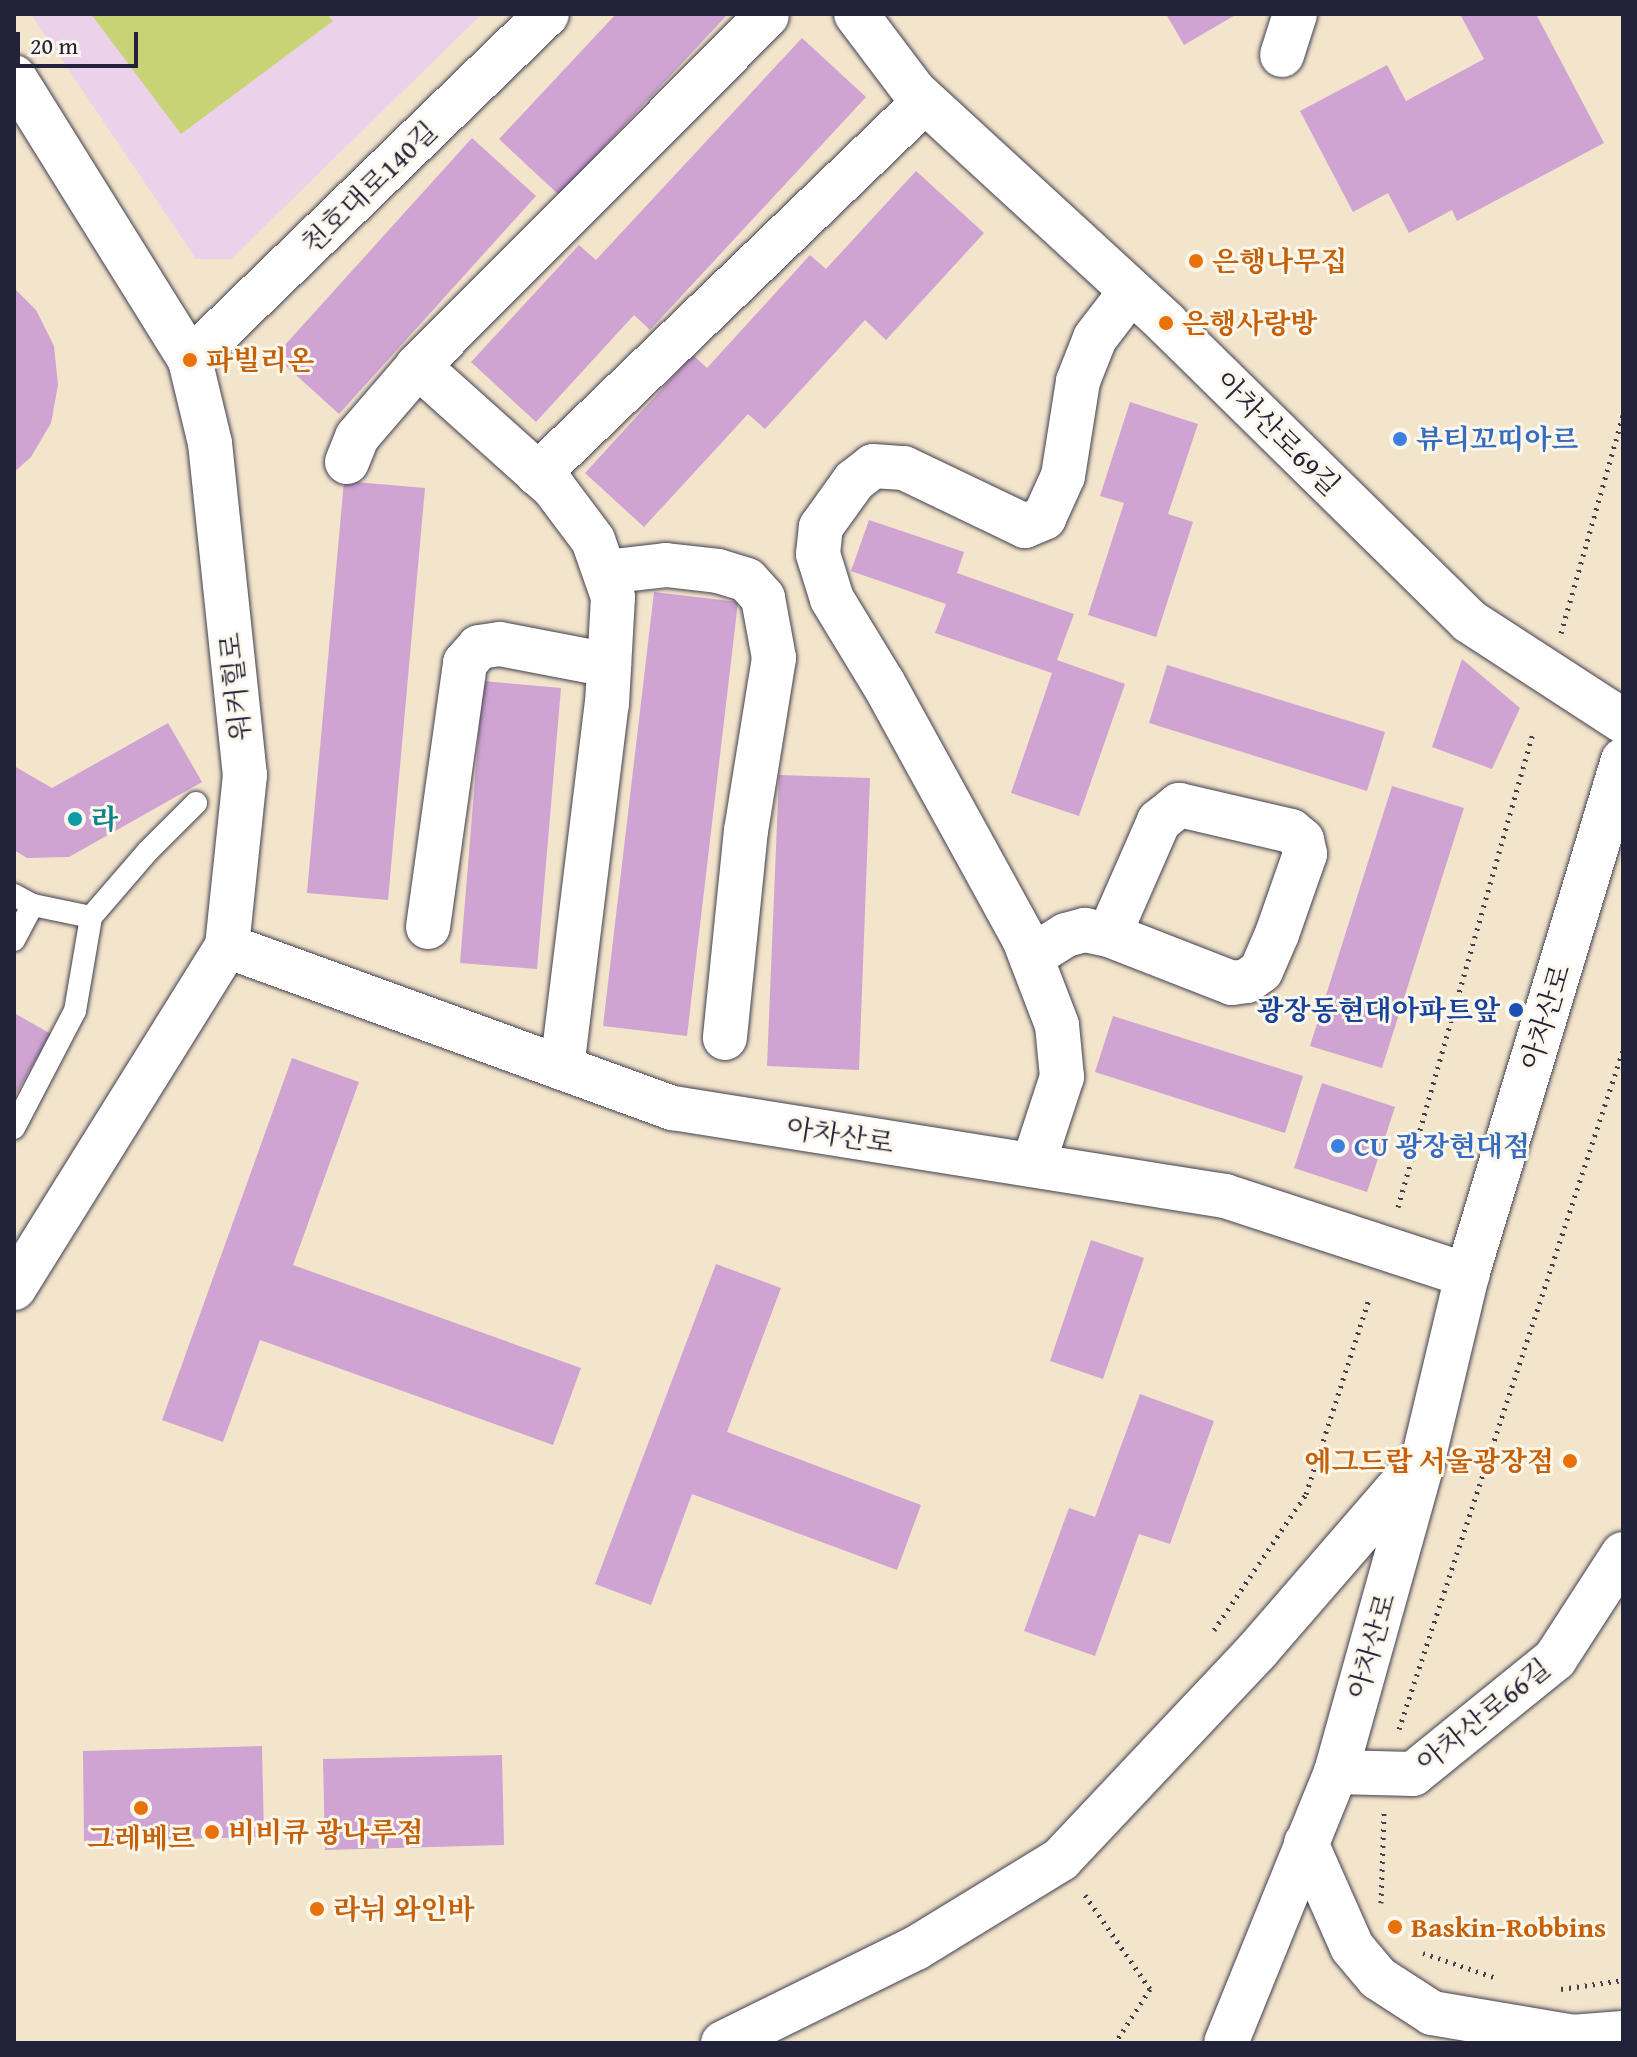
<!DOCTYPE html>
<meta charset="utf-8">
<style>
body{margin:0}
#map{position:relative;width:1637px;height:2057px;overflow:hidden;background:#f3e5cb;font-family:"Gentium Book Plus","Noto Serif KR",serif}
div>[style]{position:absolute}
.built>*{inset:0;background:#ecd1ea}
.green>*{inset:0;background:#c7d375}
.building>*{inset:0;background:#cfa3d2}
.path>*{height:5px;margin-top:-2.5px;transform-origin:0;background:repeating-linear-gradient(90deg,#413f51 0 2px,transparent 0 8px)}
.roads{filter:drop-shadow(0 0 2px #413f51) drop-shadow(0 0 2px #413f51)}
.service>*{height:22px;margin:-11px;padding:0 11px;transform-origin:11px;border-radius:11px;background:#fff}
.minor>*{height:44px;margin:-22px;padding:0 22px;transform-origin:22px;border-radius:22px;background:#fff}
.secondary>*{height:44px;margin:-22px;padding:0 22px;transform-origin:22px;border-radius:22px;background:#fff}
.dots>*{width:22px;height:22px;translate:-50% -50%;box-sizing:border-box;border:4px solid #fbf7ec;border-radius:50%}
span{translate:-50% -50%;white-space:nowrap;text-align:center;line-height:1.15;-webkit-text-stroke:6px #fbf7ec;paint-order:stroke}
.street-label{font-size:28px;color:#22223b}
.food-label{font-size:28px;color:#c56008;font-weight:700}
.left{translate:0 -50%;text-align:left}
.right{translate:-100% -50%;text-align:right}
.shop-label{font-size:28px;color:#366cbe;font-weight:700}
.culture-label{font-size:28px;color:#0d838f;font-weight:700}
.transit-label{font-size:28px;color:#164399;font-weight:700}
.frame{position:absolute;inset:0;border:16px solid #22223b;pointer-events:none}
.scale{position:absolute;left:16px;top:32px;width:122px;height:36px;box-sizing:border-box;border:4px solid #22223b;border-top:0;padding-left:10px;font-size:24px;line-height:28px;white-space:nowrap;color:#22223b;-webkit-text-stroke:6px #fbf7ec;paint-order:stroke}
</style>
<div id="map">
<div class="built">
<div style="clip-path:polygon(31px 14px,482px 14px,231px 259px,196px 259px)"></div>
</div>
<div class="green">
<div style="clip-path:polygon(91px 14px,327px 14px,333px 21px,181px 134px)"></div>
</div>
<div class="building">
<div style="clip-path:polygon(616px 14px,728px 14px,559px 195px,499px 139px)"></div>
<div style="clip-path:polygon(1166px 14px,1237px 14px,1184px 45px)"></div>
<div style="clip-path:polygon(1460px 14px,1536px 14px,1604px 143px,1457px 221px,1452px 210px,1409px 233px,1388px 193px,1353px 212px,1300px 111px,1387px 65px,1406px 101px,1484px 59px)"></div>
<div style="clip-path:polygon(802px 38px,866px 97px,650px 330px,634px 315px,536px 422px,471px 362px,579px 245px,596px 260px)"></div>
<div style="clip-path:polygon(472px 138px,536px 196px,339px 414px,275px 356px)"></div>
<div style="clip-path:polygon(916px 171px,984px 233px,886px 340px,865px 320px,765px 429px,748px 414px,644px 527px,585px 473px,693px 355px,707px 368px,810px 255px,826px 269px)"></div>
<div style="clip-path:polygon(14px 288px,36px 310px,54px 346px,58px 385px,51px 423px,31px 457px,14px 472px)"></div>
<div style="clip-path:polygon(1130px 402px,1198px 424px,1168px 514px,1193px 522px,1156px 637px,1088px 615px,1124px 503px,1100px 496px)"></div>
<div style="clip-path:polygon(344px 481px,425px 488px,388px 900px,307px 893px)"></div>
<div style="clip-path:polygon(869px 520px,964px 552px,957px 573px,1074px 614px,1057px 660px,1125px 684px,1079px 816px,1011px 793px,1052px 673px,935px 633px,946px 604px,851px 571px)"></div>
<div style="clip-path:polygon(654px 592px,738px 602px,687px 1036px,603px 1026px)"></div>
<div style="clip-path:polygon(1462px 659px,1520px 708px,1492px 769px,1432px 747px)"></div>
<div style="clip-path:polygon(1167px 665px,1385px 732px,1367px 791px,1149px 723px)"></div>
<div style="clip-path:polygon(483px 681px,561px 688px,537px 969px,460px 963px)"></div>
<div style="clip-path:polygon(168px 723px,202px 782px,69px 857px,27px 858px,14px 850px,14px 766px,52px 788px)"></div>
<div style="clip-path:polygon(779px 775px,870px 778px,859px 1070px,767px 1066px)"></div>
<div style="clip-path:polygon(1392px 786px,1464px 808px,1382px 1068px,1310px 1046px)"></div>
<div style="clip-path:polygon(14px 1013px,51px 1034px,14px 1097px)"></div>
<div style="clip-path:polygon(1113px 1016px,1303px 1076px,1285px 1133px,1095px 1072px)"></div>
<div style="clip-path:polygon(292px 1058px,359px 1082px,293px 1265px,581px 1368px,553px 1445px,260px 1340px,223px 1442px,162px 1420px)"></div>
<div style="clip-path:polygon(1322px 1083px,1395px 1107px,1367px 1192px,1294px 1168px)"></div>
<div style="clip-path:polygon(1091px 1240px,1144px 1258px,1103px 1379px,1050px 1361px)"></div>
<div style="clip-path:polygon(716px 1264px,781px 1288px,727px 1432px,921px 1505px,897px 1570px,692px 1494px,651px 1605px,595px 1584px)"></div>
<div style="clip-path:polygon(1140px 1394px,1214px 1421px,1170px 1544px,1139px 1534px,1095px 1656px,1024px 1631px,1069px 1508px,1095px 1517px)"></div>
<div style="clip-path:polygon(262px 1746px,264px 1837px,84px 1841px,83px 1751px)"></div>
<div style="clip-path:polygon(502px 1755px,504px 1845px,325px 1850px,323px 1759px)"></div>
</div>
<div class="path">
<div style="left:1561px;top:633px;width:227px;rotate:-74.1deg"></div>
<div style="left:1398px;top:1207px;width:492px;rotate:-74.1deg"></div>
<div style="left:1214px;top:1630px;width:164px;rotate:-55.9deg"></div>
<div style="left:1306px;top:1494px;width:205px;rotate:-72.1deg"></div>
<div style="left:1399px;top:1729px;width:715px;rotate:-71.74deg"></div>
<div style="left:1085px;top:1895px;width:114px;rotate:55.3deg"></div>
<div style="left:1150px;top:1989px;width:64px;rotate:122.9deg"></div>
<div style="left:1381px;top:1903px;width:90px;rotate:-88.1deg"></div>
<div style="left:1423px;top:1953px;width:78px;rotate:18.7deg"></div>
<div style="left:1561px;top:1989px;width:63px;rotate:-8.3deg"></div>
</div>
<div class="roads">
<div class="service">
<div style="left:14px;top:895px;width:21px;rotate:28deg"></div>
<div style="left:33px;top:905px;width:59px;rotate:11.7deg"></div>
<div style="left:14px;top:940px;width:40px;rotate:-62deg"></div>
<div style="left:14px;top:1128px;width:132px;rotate:-62.5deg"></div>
<div style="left:75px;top:1011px;width:95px;rotate:-80.3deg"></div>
<div style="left:91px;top:917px;width:87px;rotate:-49.2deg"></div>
<div style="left:148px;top:851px;width:68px;rotate:-45deg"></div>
</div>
<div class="minor">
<div style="left:856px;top:14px;width:96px;rotate:53deg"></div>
<div style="left:914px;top:91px;width:343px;rotate:42.6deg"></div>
<div style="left:1166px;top:323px;width:425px;rotate:44.5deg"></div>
<div style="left:1469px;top:621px;width:184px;rotate:33deg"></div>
<div style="left:1282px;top:55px;width:43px;rotate:-72.4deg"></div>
<div style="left:14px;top:77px;width:333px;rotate:58.1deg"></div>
<div style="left:190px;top:360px;width:85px;rotate:76.5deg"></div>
<div style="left:210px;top:443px;width:334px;rotate:84deg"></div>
<div style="left:245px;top:775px;width:172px;rotate:96deg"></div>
<div style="left:227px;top:946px;width:403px;rotate:121.9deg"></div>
<div style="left:190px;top:360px;width:497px;rotate:-44.1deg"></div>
<div style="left:347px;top:462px;width:27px;rotate:-68deg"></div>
<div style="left:357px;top:437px;width:94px;rotate:-49.3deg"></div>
<div style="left:538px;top:474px;width:537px;rotate:-43.94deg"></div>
<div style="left:605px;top:572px;width:61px;rotate:-6.5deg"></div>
<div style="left:666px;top:565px;width:52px;rotate:6.6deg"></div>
<div style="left:718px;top:571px;width:30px;rotate:17deg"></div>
<div style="left:747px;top:580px;width:24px;rotate:48deg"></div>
<div style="left:763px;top:598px;width:61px;rotate:79.6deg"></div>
<div style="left:774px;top:658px;width:174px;rotate:99.2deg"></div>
<div style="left:746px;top:830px;width:209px;rotate:95.8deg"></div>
<div style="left:428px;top:927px;width:267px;rotate:-82deg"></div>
<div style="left:465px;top:663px;width:21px;rotate:-49deg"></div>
<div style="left:479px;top:647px;width:21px;rotate:-8deg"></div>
<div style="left:500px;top:644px;width:111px;rotate:10.9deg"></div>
<div style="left:227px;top:946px;width:475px;rotate:20deg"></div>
<div style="left:673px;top:1108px;width:559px;rotate:9.06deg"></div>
<div style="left:1225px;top:1196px;width:255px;rotate:18.1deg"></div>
<div style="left:1031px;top:957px;width:41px;rotate:-32.2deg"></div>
<div style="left:1066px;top:935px;width:20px;rotate:-15deg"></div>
<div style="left:1085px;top:930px;width:25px;rotate:12deg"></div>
<div style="left:1109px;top:935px;width:132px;rotate:21.3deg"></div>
<div style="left:1232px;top:983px;width:15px;rotate:-8deg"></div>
<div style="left:1247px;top:981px;width:17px;rotate:-36deg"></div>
<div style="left:1261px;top:971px;width:40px;rotate:-66.6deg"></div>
<div style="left:1277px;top:934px;width:85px;rotate:-70.7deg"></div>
<div style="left:1305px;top:854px;width:14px;rotate:-102deg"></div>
<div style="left:1302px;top:840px;width:14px;rotate:-141deg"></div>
<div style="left:1291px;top:831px;width:115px;rotate:-166.9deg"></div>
<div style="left:1179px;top:805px;width:26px;rotate:141deg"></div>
<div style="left:1159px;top:821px;width:124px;rotate:113.7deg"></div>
<div style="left:562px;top:1068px;width:367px;rotate:-83deg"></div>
<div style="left:607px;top:704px;width:107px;rotate:-86.8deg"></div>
<div style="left:613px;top:597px;width:60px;rotate:-109.3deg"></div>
<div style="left:593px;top:540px;width:65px;rotate:-126.9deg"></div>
<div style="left:554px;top:488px;width:183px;rotate:-138.1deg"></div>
<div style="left:418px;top:366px;width:494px;rotate:-45.1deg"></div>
<div style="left:1033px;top:1165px;width:93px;rotate:-71.8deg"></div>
<div style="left:1062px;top:1077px;width:52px;rotate:-95.5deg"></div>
<div style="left:1057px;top:1025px;width:92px;rotate:-111deg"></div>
<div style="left:1024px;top:939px;width:292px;rotate:-118.8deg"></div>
<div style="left:883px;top:683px;width:98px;rotate:-121.3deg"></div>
<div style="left:832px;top:599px;width:47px;rotate:-107.3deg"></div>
<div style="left:818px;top:554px;width:27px;rotate:-84deg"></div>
<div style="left:821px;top:527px;width:57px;rotate:-54.3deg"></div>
<div style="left:854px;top:481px;width:24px;rotate:-38deg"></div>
<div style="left:873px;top:466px;width:31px;rotate:4deg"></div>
<div style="left:904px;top:468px;width:134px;rotate:25.6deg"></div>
<div style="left:1025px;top:526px;width:21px;rotate:-23deg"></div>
<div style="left:1044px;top:518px;width:46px;rotate:-65.7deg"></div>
<div style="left:1063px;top:476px;width:96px;rotate:-81deg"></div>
<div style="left:1078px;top:381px;width:46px;rotate:-68.4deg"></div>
<div style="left:1095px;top:338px;width:59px;rotate:-52.5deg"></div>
<div style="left:1336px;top:1772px;width:77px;rotate:1.5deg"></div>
<div style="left:1413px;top:1774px;width:183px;rotate:-39deg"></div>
<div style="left:1555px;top:1659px;width:125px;rotate:-57.1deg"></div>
</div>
<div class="secondary">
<div style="left:1306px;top:1843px;width:114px;rotate:66.1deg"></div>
<div style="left:1352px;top:1947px;width:40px;rotate:50deg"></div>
<div style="left:1378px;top:1978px;width:64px;rotate:32.9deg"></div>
<div style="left:1432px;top:2013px;width:144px;rotate:9.6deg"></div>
<div style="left:1546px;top:2039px;width:77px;rotate:-4.5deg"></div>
<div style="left:723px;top:2043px;width:215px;rotate:-26.2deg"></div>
<div style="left:916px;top:1948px;width:170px;rotate:-31.5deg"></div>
<div style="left:1061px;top:1859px;width:286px;rotate:-46.7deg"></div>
<div style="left:1257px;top:1651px;width:238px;rotate:-49.1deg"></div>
<div style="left:1226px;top:2043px;width:292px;rotate:-67.9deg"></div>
<div style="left:1336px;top:1772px;width:324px;rotate:-74.4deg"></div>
<div style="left:1423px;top:1460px;width:190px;rotate:-76.6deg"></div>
<div style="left:1467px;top:1275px;width:538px;rotate:-73.15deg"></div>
</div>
</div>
<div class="dots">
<div style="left:1196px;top:261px;background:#e8710a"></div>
<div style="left:1166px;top:323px;background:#e8710a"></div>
<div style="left:190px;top:360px;background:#e8710a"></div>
<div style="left:1400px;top:439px;background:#3f7fe0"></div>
<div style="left:75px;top:819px;background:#0f9aa8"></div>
<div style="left:1516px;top:1010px;background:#1a4fb4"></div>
<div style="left:1338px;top:1146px;background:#3f7fe0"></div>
<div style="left:1570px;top:1461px;background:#e8710a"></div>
<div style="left:141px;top:1808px;background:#e8710a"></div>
<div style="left:212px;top:1832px;background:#e8710a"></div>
<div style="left:317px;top:1909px;background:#e8710a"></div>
<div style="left:1395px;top:1927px;background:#e8710a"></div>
</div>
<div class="street-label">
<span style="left:369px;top:187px;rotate:-44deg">천호대로140길</span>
<span style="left:1278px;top:433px;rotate:45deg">아차산로69길</span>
<span style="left:235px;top:687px;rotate:-96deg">워커힐로</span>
<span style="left:1545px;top:1017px;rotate:-73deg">아차산로</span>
<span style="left:840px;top:1135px;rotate:9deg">아차산로</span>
<span style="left:1371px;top:1646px;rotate:-74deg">아차산로</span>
<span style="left:1483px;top:1715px;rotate:-39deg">아차산로66길</span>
</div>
<div class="food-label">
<span class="left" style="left:1212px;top:261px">은행나무집</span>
<span class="left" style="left:1182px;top:323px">은행사랑방</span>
<span class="left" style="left:206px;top:360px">파빌리온</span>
<span class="right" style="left:1554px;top:1461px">에그드랍 서울광장점</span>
<span class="left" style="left:228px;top:1832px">비비큐 광나루점</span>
<span style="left:141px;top:1838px">그레베르</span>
<span class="left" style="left:333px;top:1909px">라뉘 와인바</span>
<span class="left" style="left:1411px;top:1927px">Baskin-Robbins</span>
</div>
<div class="shop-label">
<span class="left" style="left:1416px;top:439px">뷰티꼬띠아르</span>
<span class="left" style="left:1354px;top:1146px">CU 광장현대점</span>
</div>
<div class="culture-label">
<span class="left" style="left:91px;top:819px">라</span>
</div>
<div class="transit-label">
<span class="right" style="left:1500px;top:1010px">광장동현대아파트앞</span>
</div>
<div class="frame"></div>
<div class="scale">20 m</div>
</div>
